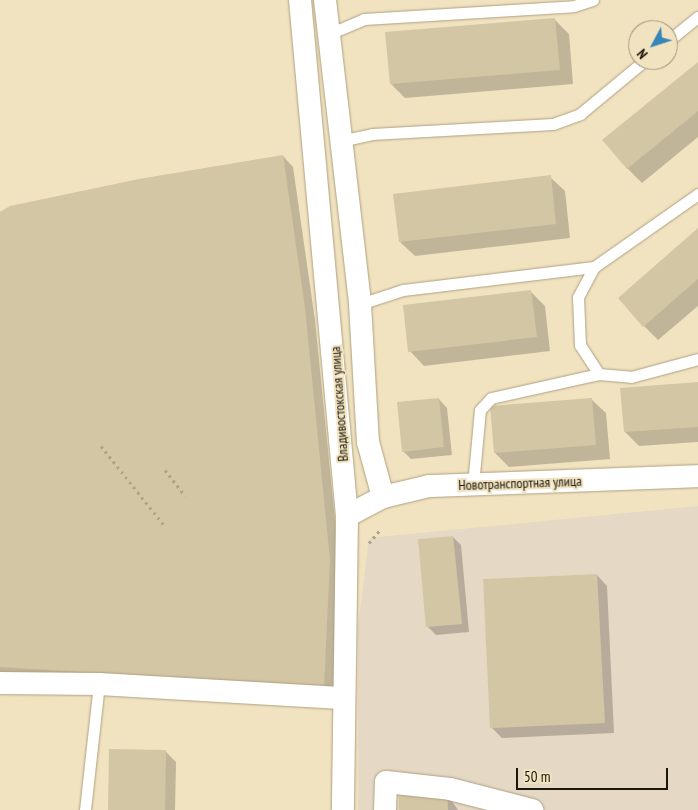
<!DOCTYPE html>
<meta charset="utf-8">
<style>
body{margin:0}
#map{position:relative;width:698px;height:810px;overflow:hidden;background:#f1e3c0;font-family:"PT Sans Narrow",sans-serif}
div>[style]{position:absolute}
.industrial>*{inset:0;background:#e5d8c4}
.shadow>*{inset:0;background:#0003}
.building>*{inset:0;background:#d3c6a4}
.path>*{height:3px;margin-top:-1.5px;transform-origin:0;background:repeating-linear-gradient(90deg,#afa488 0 2.5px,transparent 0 6.5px)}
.roads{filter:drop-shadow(0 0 1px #aea180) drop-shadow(0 0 1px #aea180)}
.service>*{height:11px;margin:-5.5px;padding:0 5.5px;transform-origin:5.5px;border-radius:5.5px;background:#fff}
.minor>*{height:22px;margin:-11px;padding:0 11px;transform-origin:11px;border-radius:11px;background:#fff}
span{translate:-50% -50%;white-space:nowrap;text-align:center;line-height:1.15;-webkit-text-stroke:4px #f1e3c0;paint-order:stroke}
.street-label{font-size:14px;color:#1c170b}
.north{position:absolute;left:628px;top:20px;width:50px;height:50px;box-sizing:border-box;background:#f1e3c0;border:1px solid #9c9178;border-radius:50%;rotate:230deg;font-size:14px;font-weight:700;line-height:20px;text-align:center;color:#1c170b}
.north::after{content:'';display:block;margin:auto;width:18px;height:22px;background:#3886b8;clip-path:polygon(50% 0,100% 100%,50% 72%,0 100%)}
.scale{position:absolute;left:516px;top:768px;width:152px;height:22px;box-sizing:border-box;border:2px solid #1c170b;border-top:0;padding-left:6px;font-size:15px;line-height:18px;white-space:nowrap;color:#1c170b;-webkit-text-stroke:4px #f1e3c0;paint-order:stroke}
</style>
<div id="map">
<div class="industrial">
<div style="clip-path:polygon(evenodd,698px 506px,698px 810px,448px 810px,447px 793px,399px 793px,399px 810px,358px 810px,358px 627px,369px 538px,698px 506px,453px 536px,462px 624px,418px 539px,453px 536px,698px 506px,597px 574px,604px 723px,491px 728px,483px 579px,597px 574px)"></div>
</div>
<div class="shadow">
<div style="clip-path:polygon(555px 20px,569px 34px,573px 84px,405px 98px,391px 84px)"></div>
<div style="clip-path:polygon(698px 63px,698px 137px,642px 183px,627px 168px)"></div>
<div style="clip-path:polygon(283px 156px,293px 167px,315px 320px,340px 571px,334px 697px,0 676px,0 213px)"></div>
<div style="clip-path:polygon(550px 177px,565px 191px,570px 238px,415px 256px,400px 242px)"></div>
<div style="clip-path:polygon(698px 230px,698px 306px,658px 340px,644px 326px)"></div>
<div style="clip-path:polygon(530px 291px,545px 306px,550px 351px,424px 366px,410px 351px)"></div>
<div style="clip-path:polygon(698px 384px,698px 442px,639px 446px,625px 432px)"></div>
<div style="clip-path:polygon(439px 399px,447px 408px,452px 455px,411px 459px,403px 451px)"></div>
<div style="clip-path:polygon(591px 399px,606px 413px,610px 459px,509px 467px,495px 453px)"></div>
<div style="clip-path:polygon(453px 537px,461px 545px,469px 632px,436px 635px,428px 627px)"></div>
<div style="clip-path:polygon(597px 575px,607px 586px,614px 733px,502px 738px,492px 728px)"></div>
<div style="clip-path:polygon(165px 751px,176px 762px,175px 810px,109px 810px)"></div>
<div style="clip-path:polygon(447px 794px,458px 810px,400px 810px)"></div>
</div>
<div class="building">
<div style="clip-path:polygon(555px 18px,560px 70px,390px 84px,385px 32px)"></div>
<div style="clip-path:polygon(698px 62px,698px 111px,627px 169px,602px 140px)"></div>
<div style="clip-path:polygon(283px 155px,305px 308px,330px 560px,324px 687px,0 667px,0 212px,10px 206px,139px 179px)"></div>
<div style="clip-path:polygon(551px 175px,556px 224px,399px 242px,393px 194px)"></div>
<div style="clip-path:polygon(698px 228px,698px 279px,643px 327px,618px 298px)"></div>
<div style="clip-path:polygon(531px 290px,537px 337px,408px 352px,403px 305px)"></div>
<div style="clip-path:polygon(698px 382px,698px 427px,624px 432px,620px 388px)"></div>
<div style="clip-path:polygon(439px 398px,444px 447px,402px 452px,397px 402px)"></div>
<div style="clip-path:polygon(592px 398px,596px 445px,494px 453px,490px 406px)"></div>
<div style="clip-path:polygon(453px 536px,462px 624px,426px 627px,418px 539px)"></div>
<div style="clip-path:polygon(597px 574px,605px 723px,490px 728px,483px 579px)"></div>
<div style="clip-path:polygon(109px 749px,166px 750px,165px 810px,108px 810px)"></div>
<div style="clip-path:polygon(447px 792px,448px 810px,399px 810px,399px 793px)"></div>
</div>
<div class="path">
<div style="left:101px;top:446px;width:100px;rotate:51.5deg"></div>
<div style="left:165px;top:470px;width:33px;rotate:52deg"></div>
<div style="left:369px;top:543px;width:16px;rotate:-50deg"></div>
</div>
<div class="roads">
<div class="service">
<div style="left:329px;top:34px;width:38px;rotate:-23deg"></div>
<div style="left:364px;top:19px;width:210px;rotate:-3.5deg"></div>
<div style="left:574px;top:6px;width:20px;rotate:-18deg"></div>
<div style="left:668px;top:41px;width:38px;rotate:-39deg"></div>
<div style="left:340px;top:141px;width:33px;rotate:-12deg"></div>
<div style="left:372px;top:134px;width:181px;rotate:-3.2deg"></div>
<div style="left:553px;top:124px;width:29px;rotate:-20deg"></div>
<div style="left:580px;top:114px;width:85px;rotate:-39.7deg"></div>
<div style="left:698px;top:194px;width:127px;rotate:144.9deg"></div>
<div style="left:594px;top:267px;width:34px;rotate:118deg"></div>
<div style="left:578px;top:297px;width:48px;rotate:87.6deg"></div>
<div style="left:580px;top:345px;width:35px;rotate:57deg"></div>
<div style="left:599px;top:374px;width:32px;rotate:5deg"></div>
<div style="left:631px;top:377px;width:69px;rotate:-15deg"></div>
<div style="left:360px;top:304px;width:45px;rotate:-18deg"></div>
<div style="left:403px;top:290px;width:192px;rotate:-6.9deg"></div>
<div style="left:473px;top:485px;width:75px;rotate:-84.7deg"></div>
<div style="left:480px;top:410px;width:16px;rotate:-47deg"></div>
<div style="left:491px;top:398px;width:111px;rotate:-12.5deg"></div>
<div style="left:85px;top:810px;width:127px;rotate:-83.7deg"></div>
</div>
<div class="minor">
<div style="left:300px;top:0;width:518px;rotate:84.8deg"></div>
<div style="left:347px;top:516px;width:294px;rotate:90.8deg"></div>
<div style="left:325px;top:0;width:306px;rotate:83.4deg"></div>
<div style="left:360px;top:304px;width:138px;rotate:86.7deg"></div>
<div style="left:368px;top:442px;width:57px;rotate:74.7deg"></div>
<div style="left:347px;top:516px;width:41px;rotate:-27.8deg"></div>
<div style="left:383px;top:497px;width:47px;rotate:-13.4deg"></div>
<div style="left:429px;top:486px;width:269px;rotate:-2.1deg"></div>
<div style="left:0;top:683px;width:99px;rotate:0.6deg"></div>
<div style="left:99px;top:684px;width:242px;rotate:3.3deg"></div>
<div style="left:385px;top:810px;width:28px;rotate:-88deg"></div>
<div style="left:386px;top:782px;width:64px;rotate:6.2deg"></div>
<div style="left:450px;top:789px;width:85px;rotate:14.4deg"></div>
</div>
</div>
<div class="street-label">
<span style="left:339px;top:404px;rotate:-94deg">Владивостокская улица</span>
<span style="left:520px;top:483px;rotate:-2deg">Новотранспортная улица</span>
</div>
<div class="north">N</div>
<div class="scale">50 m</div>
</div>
